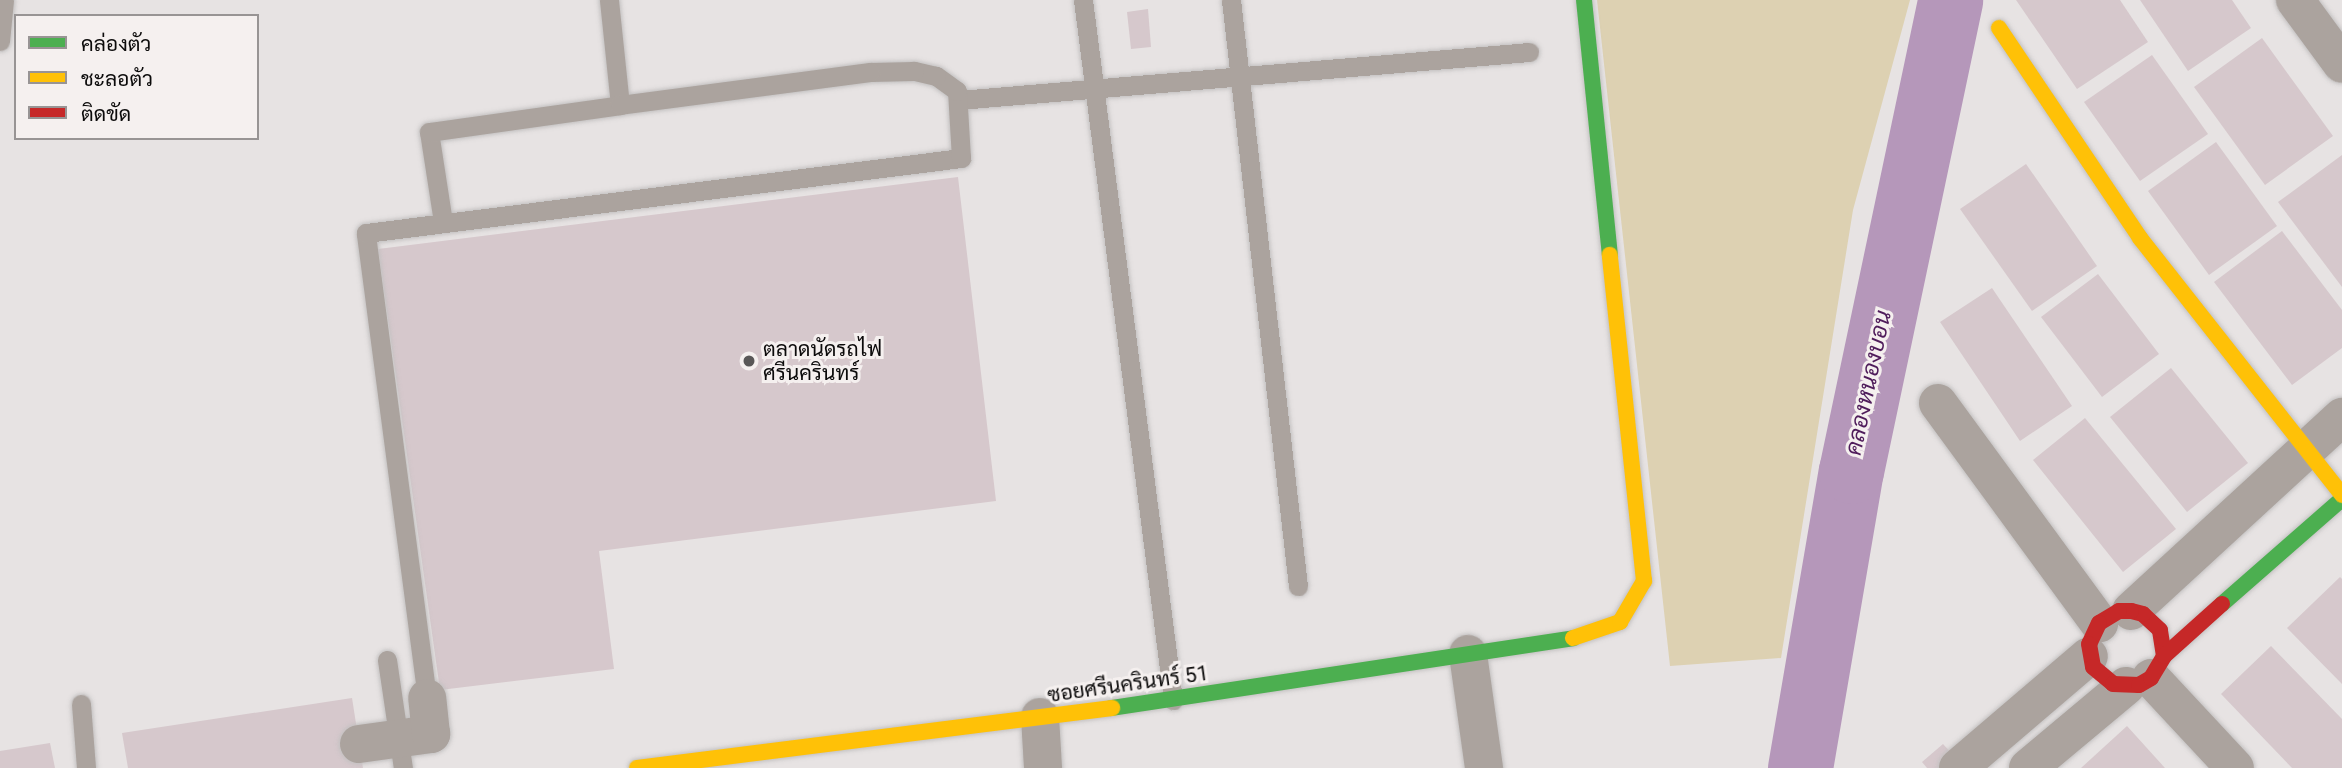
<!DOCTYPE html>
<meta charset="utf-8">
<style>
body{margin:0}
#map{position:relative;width:2342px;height:768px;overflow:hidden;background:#e7e3e3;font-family:Roboto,Sarabun,sans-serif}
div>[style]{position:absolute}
.green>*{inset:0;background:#ddd1b2}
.river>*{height:65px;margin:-32.5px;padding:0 32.5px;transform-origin:32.5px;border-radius:32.5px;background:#b597ba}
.building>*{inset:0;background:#d6c8cc}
.roads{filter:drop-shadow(0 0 2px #c3c1c1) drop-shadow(0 0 2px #c3c1c1)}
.lane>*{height:19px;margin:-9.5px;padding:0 9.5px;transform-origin:9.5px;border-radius:9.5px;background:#aba39e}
.street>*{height:38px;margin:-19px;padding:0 19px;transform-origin:19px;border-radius:19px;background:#aba39e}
.fast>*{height:16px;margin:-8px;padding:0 8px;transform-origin:8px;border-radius:8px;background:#4caf50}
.slow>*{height:16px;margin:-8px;padding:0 8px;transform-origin:8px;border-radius:8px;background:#ffc107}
.jam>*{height:16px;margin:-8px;padding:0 8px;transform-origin:8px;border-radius:8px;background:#c62828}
.dots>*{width:19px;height:19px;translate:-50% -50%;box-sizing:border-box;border:4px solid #f5f0ef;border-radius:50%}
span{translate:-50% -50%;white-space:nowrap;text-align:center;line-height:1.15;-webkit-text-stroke:6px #f5f0ef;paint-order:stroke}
.poi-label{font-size:21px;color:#0c0b0b}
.left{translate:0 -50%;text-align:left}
.street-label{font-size:21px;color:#0c0b0b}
.water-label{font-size:23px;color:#4f1c5b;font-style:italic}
.legend{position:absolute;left:14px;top:14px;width:245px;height:126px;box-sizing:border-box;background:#f5f0ef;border:2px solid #989494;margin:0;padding:9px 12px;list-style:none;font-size:21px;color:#0c0b0b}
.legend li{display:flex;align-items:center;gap:14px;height:35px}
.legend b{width:35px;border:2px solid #989494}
</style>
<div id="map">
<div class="green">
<div style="clip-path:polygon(1597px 0,1910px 0,1853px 210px,1781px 658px,1670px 666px)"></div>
</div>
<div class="river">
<div style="left:1800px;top:768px;width:301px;rotate:-80.3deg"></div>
<div style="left:1851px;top:471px;width:481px;rotate:-78.1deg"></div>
</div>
<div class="building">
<div style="clip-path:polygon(2016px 0,2120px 0,2148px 42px,2077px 89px)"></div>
<div style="clip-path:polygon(2140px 0,2232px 0,2251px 28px,2188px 71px)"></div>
<div style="clip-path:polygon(1148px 9px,1151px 47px,1131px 49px,1127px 12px)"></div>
<div style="clip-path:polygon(2262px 38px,2333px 136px,2265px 185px,2194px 87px)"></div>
<div style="clip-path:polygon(2152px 55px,2208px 134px,2140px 181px,2084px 102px)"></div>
<div style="clip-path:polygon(2216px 142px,2277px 226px,2209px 275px,2148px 191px)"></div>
<div style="clip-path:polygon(2342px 155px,2342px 287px,2278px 202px)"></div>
<div style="clip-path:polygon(2026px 164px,2097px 266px,2032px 311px,1960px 209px)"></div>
<div style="clip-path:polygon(958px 177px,996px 501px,599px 551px,614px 669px,440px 690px,378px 249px)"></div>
<div style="clip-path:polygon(2282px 231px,2342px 310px,2342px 348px,2292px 385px,2214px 282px)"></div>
<div style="clip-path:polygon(2098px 274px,2159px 354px,2102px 397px,2041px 317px)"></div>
<div style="clip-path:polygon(1992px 288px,2072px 406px,2020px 441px,1940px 322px)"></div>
<div style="clip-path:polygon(2171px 368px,2248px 463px,2187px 512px,2110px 417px)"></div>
<div style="clip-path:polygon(2085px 418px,2176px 529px,2123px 572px,2033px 460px)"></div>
<div style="clip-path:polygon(2340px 577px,2342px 579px,2342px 684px,2287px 628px)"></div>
<div style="clip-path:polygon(2271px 646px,2342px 719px,2342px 768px,2292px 768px,2221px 694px)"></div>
<div style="clip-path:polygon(352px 698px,363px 768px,128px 768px,122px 733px)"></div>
<div style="clip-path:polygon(2127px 726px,2165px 768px,2081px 768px)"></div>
<div style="clip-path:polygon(50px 743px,55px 768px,0 768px,0 751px)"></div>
<div style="clip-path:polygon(1943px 744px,1965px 768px,1927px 768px,1922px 762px)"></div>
</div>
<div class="roads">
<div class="lane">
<div style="left:1083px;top:0;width:706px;rotate:82.67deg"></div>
<div style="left:1231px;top:0;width:590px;rotate:83.48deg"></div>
<div style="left:0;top:41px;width:41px;rotate:-84.4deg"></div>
<div style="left:959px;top:100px;width:572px;rotate:-4.81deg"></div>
<div style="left:443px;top:222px;width:91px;rotate:-98.8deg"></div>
<div style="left:429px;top:132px;width:193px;rotate:-8deg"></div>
<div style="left:620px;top:105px;width:106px;rotate:-96deg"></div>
<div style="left:387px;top:660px;width:109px;rotate:81.6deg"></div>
<div style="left:427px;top:698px;width:469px;rotate:-97.5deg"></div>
<div style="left:366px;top:233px;width:600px;rotate:-7.18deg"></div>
<div style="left:961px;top:158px;width:67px;rotate:-93.4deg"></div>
<div style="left:957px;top:91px;width:26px;rotate:-144deg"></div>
<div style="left:936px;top:76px;width:23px;rotate:-167deg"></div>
<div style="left:914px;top:71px;width:44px;rotate:178.7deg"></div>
<div style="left:870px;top:72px;width:252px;rotate:172.5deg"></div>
<div style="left:81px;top:704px;width:64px;rotate:85.5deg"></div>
</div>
<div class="street">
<div style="left:2295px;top:0;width:79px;rotate:53.7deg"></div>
<div style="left:1938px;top:403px;width:273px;rotate:53.8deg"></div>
<div style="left:2131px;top:611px;width:287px;rotate:-42.6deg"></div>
<div style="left:1468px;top:654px;width:115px;rotate:82deg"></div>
<div style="left:2151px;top:678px;width:123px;rotate:47deg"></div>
<div style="left:1040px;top:717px;width:51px;rotate:86.6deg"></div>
<div style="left:359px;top:744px;width:73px;rotate:-7.9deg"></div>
<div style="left:431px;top:734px;width:36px;rotate:-96deg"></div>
<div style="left:1958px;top:768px;width:172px;rotate:-40.5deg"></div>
<div style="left:2028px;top:768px;width:128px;rotate:-39.9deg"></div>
</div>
<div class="fast">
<div style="left:1584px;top:0;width:256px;rotate:84.2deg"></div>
<div style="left:2222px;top:604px;width:159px;rotate:-41.2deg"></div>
<div style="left:1112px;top:708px;width:466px;rotate:-8.6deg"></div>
</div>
<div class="slow">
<div style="left:1999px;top:28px;width:253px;rotate:56.1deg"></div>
<div style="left:2140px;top:238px;width:327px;rotate:51.8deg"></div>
<div style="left:1573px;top:638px;width:50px;rotate:-18.8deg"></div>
<div style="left:1620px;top:622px;width:48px;rotate:-59.7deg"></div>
<div style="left:1644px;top:581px;width:328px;rotate:-96deg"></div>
<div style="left:637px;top:768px;width:479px;rotate:-7.2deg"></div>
</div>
<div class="jam">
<div style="left:2164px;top:656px;width:26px;rotate:-99deg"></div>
<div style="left:2160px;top:630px;width:23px;rotate:-137deg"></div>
<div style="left:2143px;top:614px;width:12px;rotate:-166deg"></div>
<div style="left:2131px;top:611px;width:12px;rotate:180deg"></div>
<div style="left:2119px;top:611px;width:23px;rotate:149deg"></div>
<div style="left:2099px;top:623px;width:23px;rotate:115deg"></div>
<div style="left:2089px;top:644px;width:23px;rotate:80deg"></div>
<div style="left:2093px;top:667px;width:26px;rotate:40deg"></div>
<div style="left:2113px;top:684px;width:26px;rotate:2deg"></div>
<div style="left:2139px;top:685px;width:14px;rotate:-30deg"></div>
<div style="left:2151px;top:678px;width:26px;rotate:-59deg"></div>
<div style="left:2164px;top:656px;width:78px;rotate:-41.9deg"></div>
</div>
</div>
<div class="dots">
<div style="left:749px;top:361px;background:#595757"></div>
</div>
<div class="poi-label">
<span class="left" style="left:763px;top:361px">ตลาดนัดรถไฟ<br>ศรีนครินทร์</span>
</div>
<div class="street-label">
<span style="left:1128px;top:684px;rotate:-8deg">ซอยศรีนครินทร์ 51</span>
</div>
<div class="water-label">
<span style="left:1869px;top:383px;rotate:-78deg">คลองหนองบอน</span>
</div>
<ul class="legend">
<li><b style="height:9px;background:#4caf50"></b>คล่องตัว</li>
<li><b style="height:9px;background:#ffc107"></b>ชะลอตัว</li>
<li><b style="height:9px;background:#c62828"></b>ติดขัด</li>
</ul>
</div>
